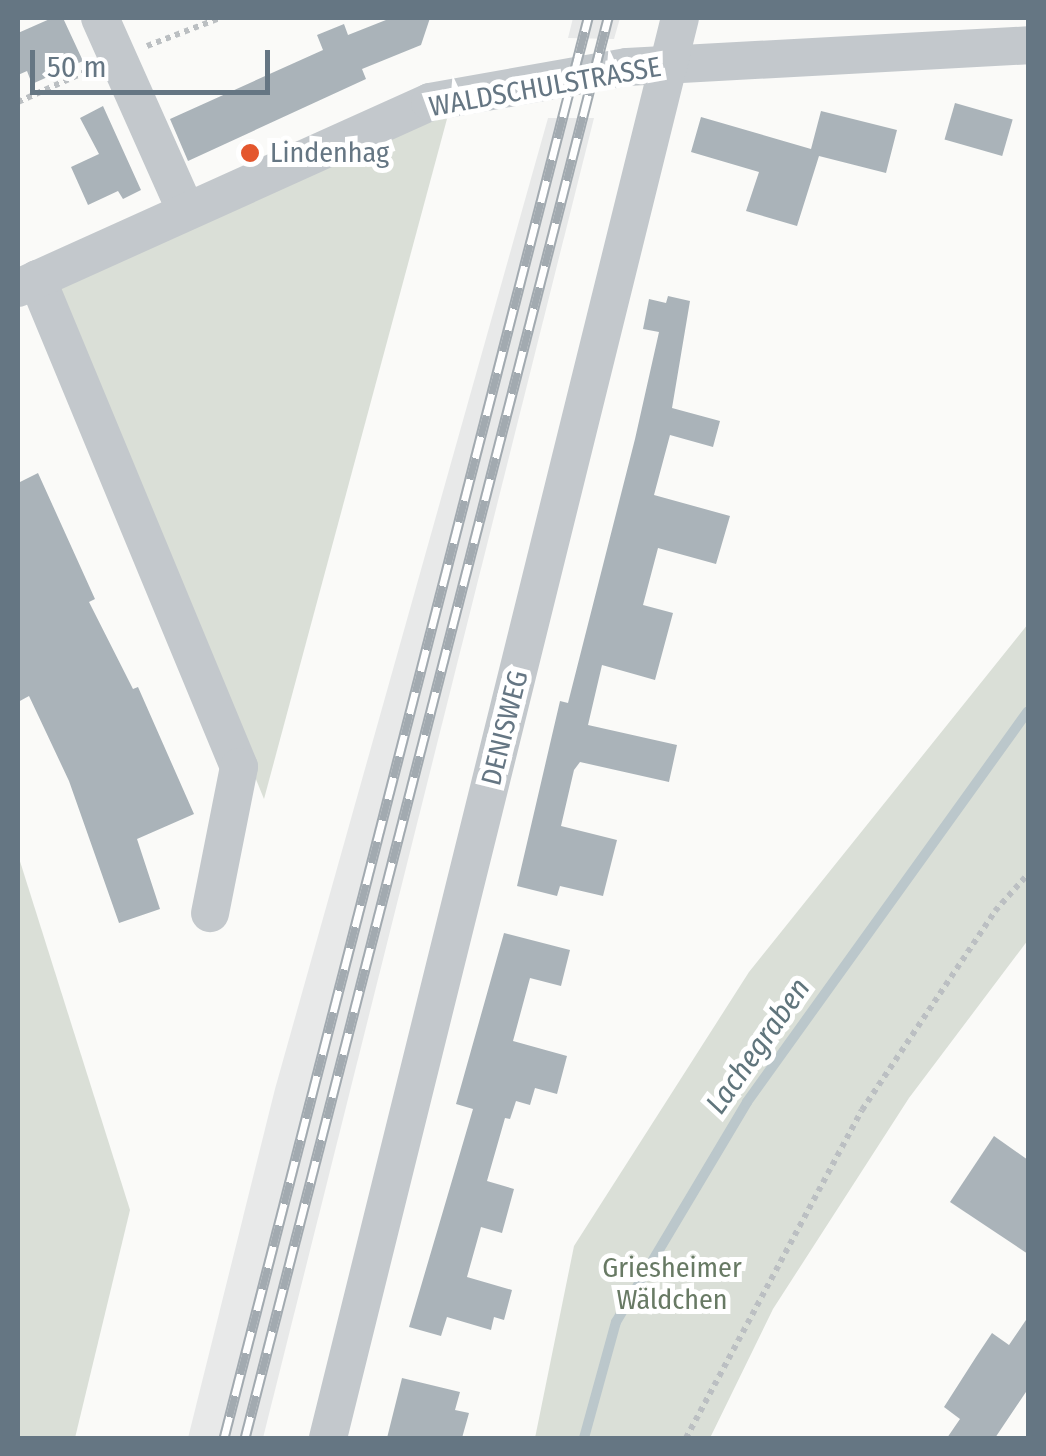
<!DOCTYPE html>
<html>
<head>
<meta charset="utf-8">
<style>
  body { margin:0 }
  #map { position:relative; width:1046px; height:1456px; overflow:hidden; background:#fafaf8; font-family:"Fira Sans Condensed",sans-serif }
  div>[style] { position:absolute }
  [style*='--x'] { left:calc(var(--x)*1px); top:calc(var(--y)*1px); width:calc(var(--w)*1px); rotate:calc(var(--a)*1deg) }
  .built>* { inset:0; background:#e8e9e9 }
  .green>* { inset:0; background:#dadfd7 }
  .stream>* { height:10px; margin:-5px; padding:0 5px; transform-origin:5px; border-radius:5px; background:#bbc7cb }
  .building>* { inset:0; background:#aab3b9; transform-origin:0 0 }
  .path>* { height:6px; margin-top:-3px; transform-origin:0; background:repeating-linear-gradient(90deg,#bbbfc2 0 5px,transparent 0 10px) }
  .minor>* { height:38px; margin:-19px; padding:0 19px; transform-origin:19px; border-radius:19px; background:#c3c8cc }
  .rail>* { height:11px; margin-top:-5.5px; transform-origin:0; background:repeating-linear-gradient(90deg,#fff 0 22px,#a2aab0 0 44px); box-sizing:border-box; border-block:2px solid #a2aab0 }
  .dots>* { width:28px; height:28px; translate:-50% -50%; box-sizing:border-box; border:5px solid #fff; border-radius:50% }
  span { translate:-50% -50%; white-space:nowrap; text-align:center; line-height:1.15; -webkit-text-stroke:10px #fff; paint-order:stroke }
  .street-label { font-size:28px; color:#657683 }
  .poi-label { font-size:28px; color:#657683 }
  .left { translate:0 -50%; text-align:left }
  .park-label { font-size:28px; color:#687a64 }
  .water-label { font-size:30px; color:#60757c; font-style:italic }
  .frame { position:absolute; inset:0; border:20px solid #657683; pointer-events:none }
  .scale { position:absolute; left:30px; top:50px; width:240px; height:45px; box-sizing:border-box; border:5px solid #657683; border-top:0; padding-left:12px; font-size:30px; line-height:35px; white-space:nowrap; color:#657683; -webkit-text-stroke:8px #fff; paint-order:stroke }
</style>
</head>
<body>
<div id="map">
  <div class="built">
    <i style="clip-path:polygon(573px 18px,620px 18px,614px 39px,568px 38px)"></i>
    <i style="clip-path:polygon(548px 118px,594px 118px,263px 1438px,188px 1438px,275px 1089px)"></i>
  </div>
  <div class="green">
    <i style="clip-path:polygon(451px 104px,264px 799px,54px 282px)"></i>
    <i style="clip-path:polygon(1028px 624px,1028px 940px,909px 1098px,773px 1309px,710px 1438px,535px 1438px,574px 1246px,749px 972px)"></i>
    <i style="clip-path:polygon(18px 855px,130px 1210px,75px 1438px,18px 1438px)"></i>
  </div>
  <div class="stream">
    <i style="--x:584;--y:1438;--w:120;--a:-74.6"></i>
    <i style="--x:616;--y:1322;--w:256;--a:-59.2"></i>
    <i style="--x:747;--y:1102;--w:481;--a:-54.3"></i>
  </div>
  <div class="building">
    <i style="clip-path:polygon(52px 18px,63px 18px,83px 61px,32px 84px,27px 71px,18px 75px,18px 33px)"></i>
    <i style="clip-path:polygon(391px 18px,430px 18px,421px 45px,362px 69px,366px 79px,188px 161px,170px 119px,323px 50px,317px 35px,344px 24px,348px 35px)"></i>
    <i style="left:955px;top:103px;width:60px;height:38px;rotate:16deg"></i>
    <i style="clip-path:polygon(103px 106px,141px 190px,123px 199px,118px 191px,88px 205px,71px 167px,99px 154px,80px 118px)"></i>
    <i style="clip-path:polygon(821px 111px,897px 130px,886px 173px,819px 156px,797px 226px,746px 211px,759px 172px,691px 152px,701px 117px,811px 149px)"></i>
    <i style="clip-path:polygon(668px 296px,690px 301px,672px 408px,720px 421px,713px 447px,670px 435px,654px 495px,730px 516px,716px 564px,658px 548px,643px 605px,673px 613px,655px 680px,602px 665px,588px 725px,677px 745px,669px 782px,580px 762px,574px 770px,561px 826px,617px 840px,603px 896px,560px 886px,557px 896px,517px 886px,560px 701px,568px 703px,635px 439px,659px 332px,643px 329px,649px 299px,666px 303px)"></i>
    <i style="clip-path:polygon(38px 473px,95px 599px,89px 602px,133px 689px,138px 687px,194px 814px,137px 839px,160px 909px,119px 923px,69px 781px,29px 696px,18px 702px,18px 483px)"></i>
    <i style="clip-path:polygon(504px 933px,570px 950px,561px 986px,530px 978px,513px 1041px,567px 1056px,557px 1094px,535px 1088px,530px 1105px,516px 1101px,510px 1119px,505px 1118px,487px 1181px,514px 1189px,502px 1233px,481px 1227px,467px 1277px,512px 1290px,504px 1320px,494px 1317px,491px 1330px,447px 1317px,441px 1336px,409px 1327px,473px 1109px,456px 1104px)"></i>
    <i style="clip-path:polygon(994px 1136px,1028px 1160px,1028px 1254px,950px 1202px)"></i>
    <i style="clip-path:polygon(1028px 1317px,1028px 1389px,995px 1438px,947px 1438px,960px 1419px,944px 1407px,976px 1357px,992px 1333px,1009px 1345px)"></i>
    <i style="clip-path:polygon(402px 1378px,460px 1392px,455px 1410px,469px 1413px,462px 1438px,387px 1438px)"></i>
  </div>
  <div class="path">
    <i style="--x:147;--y:46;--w:78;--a:-21"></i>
    <i style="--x:18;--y:102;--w:78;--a:-24.3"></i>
    <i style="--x:686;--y:1438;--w:372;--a:-61.8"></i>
    <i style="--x:862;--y:1110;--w:239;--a:-56.2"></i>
    <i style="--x:995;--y:911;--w:50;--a:-48.3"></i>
  </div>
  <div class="minor">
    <i style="--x:100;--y:18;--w:211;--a:66"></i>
    <i style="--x:37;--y:279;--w:528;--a:67.51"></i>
    <i style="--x:239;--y:767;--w:149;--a:101.2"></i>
    <i style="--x:18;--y:288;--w:452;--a:-24.3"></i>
    <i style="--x:430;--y:102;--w:200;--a:-10.1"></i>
    <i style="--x:627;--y:67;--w:402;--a:-3.1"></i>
    <i style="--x:328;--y:1438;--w:1463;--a:-76.08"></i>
  </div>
  <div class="rail">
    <i style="--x:224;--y:1438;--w:1466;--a:-75.62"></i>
    <i style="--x:245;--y:1438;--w:1466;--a:-75.66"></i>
  </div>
  <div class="dots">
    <i style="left:250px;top:153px;background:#e4572e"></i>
  </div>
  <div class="street-label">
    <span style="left:545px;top:87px;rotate:-10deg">WALDSCHULSTRASSE</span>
    <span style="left:505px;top:728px;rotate:-76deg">DENISWEG</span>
  </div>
  <div class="poi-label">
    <span class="left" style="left:270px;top:153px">Lindenhag</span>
  </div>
  <div class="park-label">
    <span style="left:672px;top:1284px">Griesheimer<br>Wäldchen</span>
  </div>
  <div class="water-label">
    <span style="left:758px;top:1046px;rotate:-55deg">Lachegraben</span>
  </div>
  <div class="frame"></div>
  <div class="scale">50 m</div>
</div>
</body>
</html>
